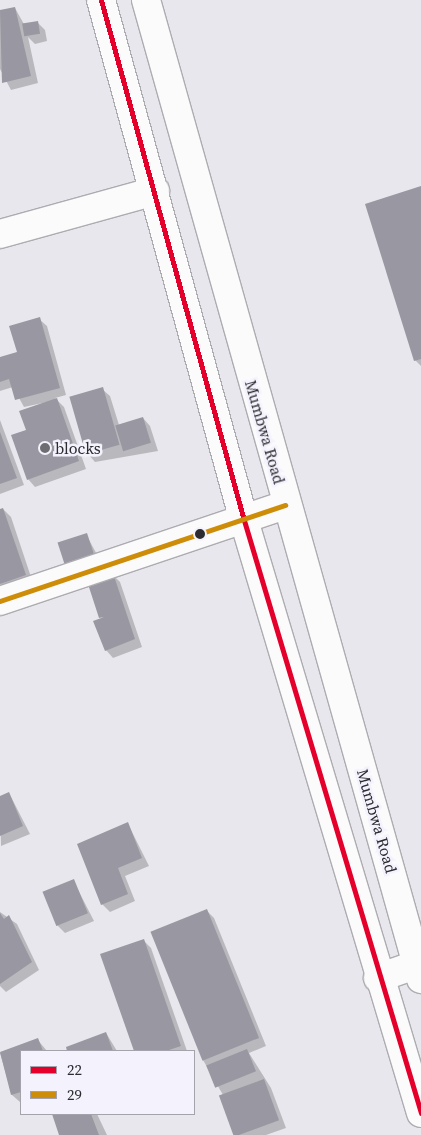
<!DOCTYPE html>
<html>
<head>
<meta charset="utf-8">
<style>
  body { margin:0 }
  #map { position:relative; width:421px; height:1135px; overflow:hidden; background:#e8e7ed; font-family:"Source Serif 4",serif }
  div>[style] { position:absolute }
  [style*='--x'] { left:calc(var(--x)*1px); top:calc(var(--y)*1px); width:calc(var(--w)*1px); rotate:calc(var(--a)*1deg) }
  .shadow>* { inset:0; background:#0003 }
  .building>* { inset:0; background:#9997a1; transform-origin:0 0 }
  .roads { filter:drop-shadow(1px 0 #adacb0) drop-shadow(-1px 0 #adacb0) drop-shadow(0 1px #adacb0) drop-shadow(0 -1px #adacb0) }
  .minor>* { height:28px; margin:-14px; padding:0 14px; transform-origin:14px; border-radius:14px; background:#fcfbfc }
  .major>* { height:28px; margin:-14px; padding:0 14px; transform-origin:14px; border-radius:14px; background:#fcfbfc }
  .bus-1>* { height:5px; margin:-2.5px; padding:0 2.5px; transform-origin:2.5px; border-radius:2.5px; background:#e4002b }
  .bus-2>* { height:5px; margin:-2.5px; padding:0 2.5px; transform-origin:2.5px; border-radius:2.5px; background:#ce8d09 }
  .dots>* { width:14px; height:14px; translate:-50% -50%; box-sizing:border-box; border:2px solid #f4f2fd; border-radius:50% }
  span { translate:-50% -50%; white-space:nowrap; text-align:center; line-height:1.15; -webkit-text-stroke:5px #f4f2fd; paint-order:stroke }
  .street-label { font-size:16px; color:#2c2b2f }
  .poi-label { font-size:16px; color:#2c2b2f }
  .left { translate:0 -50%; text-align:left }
  .legend { position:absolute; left:20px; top:1050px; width:175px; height:65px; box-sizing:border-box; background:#f4f2fd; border:1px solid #a4a2ab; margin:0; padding:6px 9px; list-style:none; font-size:15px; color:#2c2b2f }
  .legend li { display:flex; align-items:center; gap:10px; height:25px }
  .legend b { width:25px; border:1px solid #a4a2ab }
</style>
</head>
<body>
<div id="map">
  <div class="shadow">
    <i style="clip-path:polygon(15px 8px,25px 26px,37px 22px,45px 30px,47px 41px,35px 44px,28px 37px,38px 83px,11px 90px,0 69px,0 12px)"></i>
    <i style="clip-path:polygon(421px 187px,421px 366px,415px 360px)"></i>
    <i style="clip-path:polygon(39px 319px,47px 326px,66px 395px,55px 398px,64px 407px,86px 469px,35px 487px,28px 479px,28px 431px,52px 401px,24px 407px,13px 387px,0 391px,0 358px,18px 353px)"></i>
    <i style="clip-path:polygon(102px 389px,110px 396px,119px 425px,143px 418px,150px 426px,158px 451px,95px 462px,88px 454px)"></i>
    <i style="clip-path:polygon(0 420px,24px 485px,0 494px)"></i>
    <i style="clip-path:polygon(3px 509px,11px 517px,33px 583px,0 593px)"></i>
    <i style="clip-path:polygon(87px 536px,102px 564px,76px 574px)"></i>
    <i style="clip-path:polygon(112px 574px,120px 582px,142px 647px,113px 658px,106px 650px,104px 618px,89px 582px)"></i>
    <i style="clip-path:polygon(9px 793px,30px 834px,1px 846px,0 797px)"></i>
    <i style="clip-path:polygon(128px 824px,149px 866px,125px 876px,135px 901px,110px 912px,102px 904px)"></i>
    <i style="clip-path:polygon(73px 880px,94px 921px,65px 933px,57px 925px)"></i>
    <i style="clip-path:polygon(206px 910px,214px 918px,266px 1046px,249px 1053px,271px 1088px,286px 1128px,266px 1135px,235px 1135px,223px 1095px,203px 1060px)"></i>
    <i style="clip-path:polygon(0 912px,17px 924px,39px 970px,6px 992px,0 986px)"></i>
    <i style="clip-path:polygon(143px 940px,151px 948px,187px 1051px,135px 1051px,101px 955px)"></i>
    <i style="clip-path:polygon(106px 1033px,117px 1051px,69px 1051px,68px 1048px)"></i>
    <i style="clip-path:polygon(37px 1039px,47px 1051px,21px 1051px,20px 1102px,12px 1095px,0 1053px)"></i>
    <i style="clip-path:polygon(54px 1114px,97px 1114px,107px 1135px,60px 1135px)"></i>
  </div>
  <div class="building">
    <i style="clip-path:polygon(15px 7px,31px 76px,2px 83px,0 10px)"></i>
    <i style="left:38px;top:21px;width:13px;height:16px;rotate:81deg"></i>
    <i style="clip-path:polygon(421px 186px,421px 359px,414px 361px,365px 204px)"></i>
    <i style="clip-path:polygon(40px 317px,60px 388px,15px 400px,9px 379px,0 382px,0 357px,17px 352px,9px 326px)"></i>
    <i style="left:103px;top:387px;width:60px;height:35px;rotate:74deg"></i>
    <i style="clip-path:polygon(57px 398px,79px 461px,27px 480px,11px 435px,26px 430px,19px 411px)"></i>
    <i style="left:143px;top:417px;width:27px;height:29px;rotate:73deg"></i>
    <i style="clip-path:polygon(0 432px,17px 478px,0 484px)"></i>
    <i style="clip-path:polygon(3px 508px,26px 575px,0 584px,0 509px)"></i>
    <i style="left:87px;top:533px;width:25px;height:31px;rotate:72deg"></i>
    <i style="clip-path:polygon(113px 573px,135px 639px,105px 651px,93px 621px,104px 617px,99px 618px,87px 581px)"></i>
    <i style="clip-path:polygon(9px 792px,23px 826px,0 836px,0 796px)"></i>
    <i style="clip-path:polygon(128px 822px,142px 858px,118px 868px,128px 894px,101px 905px,77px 844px)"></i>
    <i style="left:74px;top:879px;width:37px;height:34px;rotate:68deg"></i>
    <i style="left:207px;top:909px;width:139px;height:61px;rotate:68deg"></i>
    <i style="clip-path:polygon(0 913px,4px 919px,9px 915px,32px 962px,0 984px)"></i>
    <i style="clip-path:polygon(144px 939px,181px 1046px,166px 1051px,134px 1051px,100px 954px)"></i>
    <i style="clip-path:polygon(106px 1032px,113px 1051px,67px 1051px,66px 1047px)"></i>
    <i style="clip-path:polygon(38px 1038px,43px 1051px,21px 1051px,21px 1092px,11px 1095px,0 1052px)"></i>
    <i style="left:247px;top:1049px;width:24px;height:44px;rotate:68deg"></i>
    <i style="left:264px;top:1079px;width:44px;height:48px;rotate:70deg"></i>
    <i style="clip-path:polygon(52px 1114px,91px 1114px,99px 1135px,59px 1135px)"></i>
  </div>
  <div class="roads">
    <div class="minor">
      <i style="--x:0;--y:234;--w:161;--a:-15.5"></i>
      <i style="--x:0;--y:601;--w:301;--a:-18.6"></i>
      <i style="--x:378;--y:978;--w:46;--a:-19.2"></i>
    </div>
    <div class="major">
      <i style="--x:101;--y:0;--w:536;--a:74.64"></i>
      <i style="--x:243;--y:517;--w:622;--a:73.37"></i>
      <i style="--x:146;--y:0;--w:1017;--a:74.31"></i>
    </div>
  </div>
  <div class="bus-1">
    <i style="--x:101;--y:0;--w:536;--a:74.64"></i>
    <i style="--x:243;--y:517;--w:622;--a:73.37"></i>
  </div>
  <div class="bus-2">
    <i style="--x:0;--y:601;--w:301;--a:-18.6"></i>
  </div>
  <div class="dots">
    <i style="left:45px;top:448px;background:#6e6d72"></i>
    <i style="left:200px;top:534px;background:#2c2b2f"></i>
  </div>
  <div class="street-label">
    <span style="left:265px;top:432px;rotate:74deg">Mumbwa Road</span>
    <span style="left:377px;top:821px;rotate:74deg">Mumbwa Road</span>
  </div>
  <div class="poi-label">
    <span class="left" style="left:55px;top:448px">blocks</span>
  </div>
  <ul class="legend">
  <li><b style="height:6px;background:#e4002b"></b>22</li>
  <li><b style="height:6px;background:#ce8d09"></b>29</li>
  </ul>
</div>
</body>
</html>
